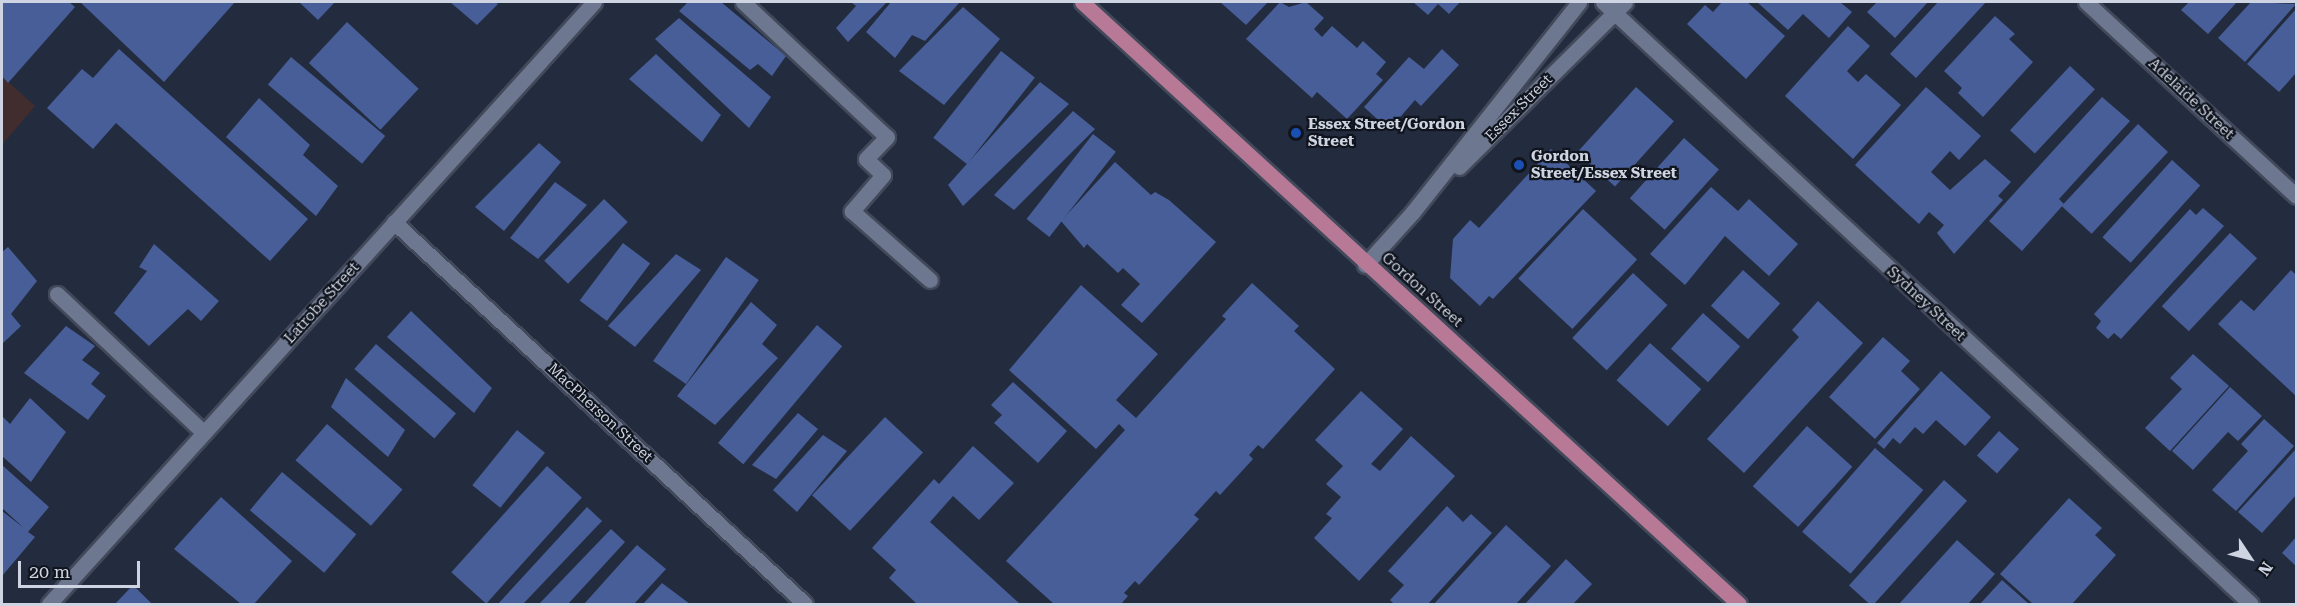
<!DOCTYPE html>
<html>
<head>
<meta charset="utf-8">
<style>
  body { margin:0 }
  #map { position:relative; width:2298px; height:606px; overflow:hidden; background:#232b3f; font-family:"Roboto Serif",serif }
  div>[style] { position:absolute }
  [style*='--x'] { left:calc(var(--x)*1px); top:calc(var(--y)*1px); width:calc(var(--w)*1px); rotate:calc(var(--a)*1deg) }
  .commercial>* { inset:0; background:#412d2d }
  .building>* { inset:0; background:#475e98; transform-origin:0 0 }
  .roads { filter:drop-shadow(2px 0 #42495a) drop-shadow(-2px 0 #42495a) drop-shadow(0 2px #42495a) drop-shadow(0 -2px #42495a) }
  .service>* { height:15px; margin:-7.5px; padding:0 7.5px; transform-origin:7.5px; border-radius:7.5px; background:#6d7890 }
  .minor>* { height:15px; margin:-7.5px; padding:0 7.5px; transform-origin:7.5px; border-radius:7.5px; background:#6d7890 }
  .tertiary>* { height:15px; margin:-7.5px; padding:0 7.5px; transform-origin:7.5px; border-radius:7.5px; background:#6d7890 }
  .primary>* { height:15px; margin:-7.5px; padding:0 7.5px; transform-origin:7.5px; border-radius:7.5px; background:#b77995 }
  .dots>* { width:16px; height:16px; translate:-50% -50%; box-sizing:border-box; border:3px solid #10141d; border-radius:50% }
  span { translate:-50% -50%; white-space:nowrap; text-align:center; line-height:1.15; -webkit-text-stroke:4.5px #10141d; paint-order:stroke }
  .street-label { font-size:15px; color:#ced4e1 }
  .poi-label { font-size:15px; color:#ced4e1; font-weight:700 }
  .left { translate:0 -50%; text-align:left }
  .frame { position:absolute; inset:0; border:3px solid #ced4e1; pointer-events:none }
  .north { position:absolute; left:2220px; top:528px; width:60px; height:60px; -webkit-text-stroke:4px #10141d; paint-order:stroke; rotate:125deg; font-size:16px; font-weight:700; line-height:24px; text-align:center; color:#ced4e1 }
  .north::after { content:''; display:block; margin:auto; width:21px; height:27px; background:#ced4e1; clip-path:polygon(50% 0,100% 100%,50% 72%,0 100%) }
  .scale { position:absolute; left:18px; top:561px; width:122px; height:27px; box-sizing:border-box; border:3px solid #ced4e1; border-top:0; padding-left:8px; font-size:18px; line-height:21px; white-space:nowrap; color:#ced4e1; -webkit-text-stroke:4px #10141d; paint-order:stroke }
</style>
</head>
<body>
<div id="map">
  <div class="commercial">
    <i style="clip-path:polygon(2px 76px,35px 106px,2px 145px)"></i>
  </div>
  <div class="building">
    <i style="clip-path:polygon(2px 2px,69px 2px,75px 7px,8px 83px,2px 76px)"></i>
    <i style="clip-path:polygon(80px 2px,235px 2px,164px 82px)"></i>
    <i style="clip-path:polygon(299px 2px,335px 2px,318px 20px)"></i>
    <i style="clip-path:polygon(450px 2px,495px 2px,498px 4px,477px 25px)"></i>
    <i style="clip-path:polygon(688px 2px,721px 2px,786px 56px,772px 76px,758px 64px,750px 70px,679px 11px)"></i>
    <i style="clip-path:polygon(851px 2px,887px 2px,848px 42px,836px 28px,856px 6px)"></i>
    <i style="clip-path:polygon(891px 2px,960px 2px,925px 41px,912px 35px,895px 58px,866px 32px)"></i>
    <i style="clip-path:polygon(1220px 2px,1268px 2px,1246px 25px)"></i>
    <i style="clip-path:polygon(1280px 2px,1289px 7px,1306px 2px,1324px 18px,1314px 29px,1322px 37px,1332px 26px,1357px 48px,1363px 41px,1386px 62px,1376px 74px,1383px 80px,1347px 119px,1317px 92px,1312px 98px,1246px 39px)"></i>
    <i style="clip-path:polygon(1413px 2px,1460px 2px,1449px 14px,1438px 4px,1428px 15px)"></i>
    <i style="clip-path:polygon(1722px 2px,1747px 2px,1785px 36px,1746px 79px,1687px 24px,1705px 5px,1713px 12px)"></i>
    <i style="clip-path:polygon(1757px 2px,1840px 2px,1852px 12px,1829px 38px,1803px 14px,1788px 30px)"></i>
    <i style="clip-path:polygon(1877px 2px,1928px 2px,1895px 38px,1867px 12px)"></i>
    <i style="clip-path:polygon(1938px 2px,1986px 2px,1916px 78px,1890px 54px)"></i>
    <i style="clip-path:polygon(2189px 2px,2237px 2px,2208px 34px,2181px 10px)"></i>
    <i style="clip-path:polygon(2251px 2px,2296px 4px,2245px 62px,2218px 38px)"></i>
    <i style="clip-path:polygon(963px 7px,1000px 39px,944px 105px,899px 71px)"></i>
    <i style="clip-path:polygon(2296px 9px,2296px 73px,2279px 92px,2247px 64px)"></i>
    <i style="clip-path:polygon(1995px 16px,2015px 34px,2009px 39px,2033px 62px,1983px 117px,1958px 93px,1962px 88px,1944px 71px)"></i>
    <i style="clip-path:polygon(679px 18px,771px 97px,749px 128px,655px 39px)"></i>
    <i style="left:347px;top:22px;width:98px;height:56px;rotate:43deg"></i>
    <i style="clip-path:polygon(1848px 26px,1870px 46px,1847px 71px,1858px 82px,1866px 74px,1901px 105px,1853px 159px,1785px 96px)"></i>
    <i style="clip-path:polygon(119px 49px,308px 219px,270px 261px,116px 123px,93px 149px,47px 108px,82px 69px,93px 78px)"></i>
    <i style="clip-path:polygon(1442px 49px,1459px 65px,1421px 106px,1415px 100px,1389px 130px,1364px 107px,1409px 57px,1424px 69px)"></i>
    <i style="left:1001px;top:51px;width:43px;height:110px;rotate:38deg"></i>
    <i style="clip-path:polygon(656px 54px,721px 115px,702px 142px,629px 79px)"></i>
    <i style="left:291px;top:57px;width:123px;height:36px;rotate:40deg"></i>
    <i style="left:2070px;top:66px;width:34px;height:88px;rotate:43deg"></i>
    <i style="clip-path:polygon(1040px 82px,1069px 104px,963px 206px,948px 185px)"></i>
    <i style="left:1636px;top:87px;width:51px;height:88px;rotate:42deg"></i>
    <i style="clip-path:polygon(1926px 87px,1981px 136px,1959px 160px,1950px 151px,1931px 172px,1950px 190px,1985px 159px,2011px 182px,1998px 196px,2003px 200px,1954px 254px,1937px 233px,1944px 225px,1929px 212px,1919px 224px,1855px 165px)"></i>
    <i style="clip-path:polygon(2102px 97px,2130px 121px,2059px 199px,2064px 204px,2022px 251px,1989px 221px)"></i>
    <i style="clip-path:polygon(259px 98px,310px 145px,303px 155px,338px 186px,316px 216px,226px 137px)"></i>
    <i style="clip-path:polygon(1073px 111px,1095px 129px,1014px 210px,994px 195px)"></i>
    <i style="left:2138px;top:124px;width:41px;height:112px;rotate:43deg"></i>
    <i style="left:1093px;top:134px;width:29px;height:108px;rotate:38deg"></i>
    <i style="left:1684px;top:138px;width:47px;height:81px;rotate:42deg"></i>
    <i style="clip-path:polygon(539px 143px,561px 162px,504px 231px,475px 207px)"></i>
    <i style="clip-path:polygon(1551px 149px,1596px 191px,1493px 299px,1489px 296px,1480px 306px,1450px 278px,1453px 239px,1470px 220px,1479px 228px)"></i>
    <i style="left:2172px;top:160px;width:38px;height:104px;rotate:42deg"></i>
    <i style="clip-path:polygon(1115px 162px,1151px 195px,1155px 192px,1169px 200px,1216px 242px,1142px 323px,1121px 305px,1140px 284px,1123px 268px,1118px 273px,1087px 244px,1084px 248px,1061px 221px)"></i>
    <i style="clip-path:polygon(555px 182px,587px 205px,538px 259px,510px 238px)"></i>
    <i style="clip-path:polygon(1711px 187px,1738px 211px,1749px 199px,1798px 244px,1769px 276px,1725px 236px,1685px 285px,1650px 254px)"></i>
    <i style="left:604px;top:199px;width:33px;height:86px;rotate:44deg"></i>
    <i style="clip-path:polygon(2203px 208px,2224px 226px,2121px 339px,2114px 333px,2108px 339px,2096px 328px,2101px 321px,2094px 314px,2190px 209px,2196px 215px)"></i>
    <i style="left:1583px;top:209px;width:74px;height:95px;rotate:43deg"></i>
    <i style="left:2230px;top:233px;width:37px;height:100px;rotate:43deg"></i>
    <i style="left:623px;top:243px;width:34px;height:72px;rotate:37deg"></i>
    <i style="clip-path:polygon(154px 244px,219px 301px,201px 321px,188px 309px,149px 346px,114px 313px,147px 271px,139px 267px)"></i>
    <i style="clip-path:polygon(8px 247px,37px 281px,11px 314px,21px 326px,2px 344px,2px 252px)"></i>
    <i style="clip-path:polygon(676px 254px,701px 270px,635px 347px,608px 326px)"></i>
    <i style="left:726px;top:257px;width:40px;height:127px;rotate:35deg"></i>
    <i style="left:1743px;top:270px;width:50px;height:48px;rotate:42deg"></i>
    <i style="clip-path:polygon(2291px 270px,2296px 275px,2296px 396px,2218px 324px,2241px 300px,2254px 311px)"></i>
    <i style="left:1633px;top:273px;width:47px;height:89px;rotate:43deg"></i>
    <i style="clip-path:polygon(1252px 283px,1299px 326px,1294px 331px,1335px 369px,1263px 449px,1258px 445px,1249px 455px,1253px 459px,1220px 495px,1216px 491px,1194px 515px,1199px 519px,1139px 585px,1135px 581px,1124px 593px,1128px 596px,1121px 604px,1054px 604px,1006px 561px,1125px 430px,1119px 424px,1096px 449px,1009px 370px,1081px 285px,1158px 354px,1116px 400px,1136px 418px,1226px 319px,1222px 316px)"></i>
    <i style="clip-path:polygon(1818px 301px,1863px 343px,1744px 473px,1707px 439px,1799px 337px,1792px 330px)"></i>
    <i style="clip-path:polygon(751px 302px,777px 325px,762px 344px,778px 358px,715px 425px,677px 396px)"></i>
    <i style="clip-path:polygon(411px 311px,492px 388px,474px 413px,387px 337px)"></i>
    <i style="left:1703px;top:313px;width:50px;height:48px;rotate:42deg"></i>
    <i style="left:817px;top:325px;width:33px;height:154px;rotate:40deg"></i>
    <i style="clip-path:polygon(66px 326px,95px 346px,82px 360px,100px 373px,91px 384px,106px 396px,88px 420px,24px 373px)"></i>
    <i style="clip-path:polygon(1883px 337px,1910px 361px,1901px 371px,1920px 389px,1875px 439px,1829px 397px)"></i>
    <i style="left:1650px;top:343px;width:69px;height:50px;rotate:42deg"></i>
    <i style="left:376px;top:344px;width:106px;height:33px;rotate:41deg"></i>
    <i style="clip-path:polygon(2193px 354px,2229px 386px,2170px 451px,2145px 428px,2182px 389px,2170px 378px)"></i>
    <i style="clip-path:polygon(1941px 371px,1991px 417px,1965px 446px,1936px 420px,1923px 434px,1915px 427px,1900px 444px,1893px 438px,1884px 449px,1877px 443px)"></i>
    <i style="clip-path:polygon(346px 378px,405px 430px,388px 457px,331px 407px)"></i>
    <i style="clip-path:polygon(1013px 382px,1067px 431px,1038px 463px,994px 423px,1002px 415px,991px 405px)"></i>
    <i style="clip-path:polygon(2230px 387px,2262px 416px,2238px 441px,2228px 432px,2193px 470px,2172px 451px)"></i>
    <i style="clip-path:polygon(1361px 391px,1403px 429px,1371px 464px,1380px 471px,1411px 436px,1455px 476px,1359px 581px,1314px 538px,1332px 518px,1326px 514px,1341px 497px,1326px 484px,1343px 466px,1315px 440px)"></i>
    <i style="clip-path:polygon(30px 398px,66px 432px,31px 482px,2px 456px,2px 416px,10px 424px)"></i>
    <i style="clip-path:polygon(798px 413px,818px 429px,776px 479px,752px 465px)"></i>
    <i style="left:885px;top:417px;width:52px;height:107px;rotate:43deg"></i>
    <i style="clip-path:polygon(2264px 419px,2294px 446px,2236px 511px,2212px 490px,2248px 451px,2241px 444px)"></i>
    <i style="left:327px;top:424px;width:100px;height:48px;rotate:41deg"></i>
    <i style="left:1807px;top:426px;width:61px;height:81px;rotate:42deg"></i>
    <i style="left:517px;top:430px;width:36px;height:71px;rotate:39deg"></i>
    <i style="left:1999px;top:431px;width:27px;height:33px;rotate:42deg"></i>
    <i style="clip-path:polygon(823px 435px,847px 451px,797px 512px,773px 490px)"></i>
    <i style="clip-path:polygon(973px 446px,1014px 483px,979px 520px,953px 496px,930px 522px,1020px 604px,917px 604px,889px 578px,896px 570px,872px 548px,934px 479px,939px 484px)"></i>
    <i style="left:1875px;top:448px;width:64px;height:111px;rotate:41deg"></i>
    <i style="clip-path:polygon(2296px 449px,2296px 495px,2262px 533px,2238px 512px)"></i>
    <i style="clip-path:polygon(2px 465px,49px 507px,28px 532px,35px 537px,2px 576px,2px 511px,24px 528px,2px 508px)"></i>
    <i style="left:547px;top:466px;width:47px;height:143px;rotate:42deg"></i>
    <i style="left:282px;top:472px;width:97px;height:50px;rotate:40deg"></i>
    <i style="left:1944px;top:480px;width:31px;height:142px;rotate:42deg"></i>
    <i style="clip-path:polygon(221px 497px,292px 561px,254px 604px,241px 604px,174px 549px)"></i>
    <i style="clip-path:polygon(2069px 498px,2102px 528px,2095px 535px,2116px 555px,2072px 604px,2033px 604px,2000px 574px)"></i>
    <i style="clip-path:polygon(1447px 506px,1463px 522px,1471px 514px,1492px 533px,1428px 604px,1394px 604px,1390px 600px,1404px 585px,1388px 571px)"></i>
    <i style="clip-path:polygon(587px 507px,602px 521px,523px 604px,498px 604px)"></i>
    <i style="clip-path:polygon(1506px 525px,1551px 566px,1516px 604px,1434px 604px)"></i>
    <i style="clip-path:polygon(611px 529px,625px 542px,568px 604px,539px 604px)"></i>
    <i style="clip-path:polygon(2296px 537px,2296px 566px,2282px 553px)"></i>
    <i style="clip-path:polygon(1957px 540px,1995px 574px,1968px 604px,1899px 604px)"></i>
    <i style="clip-path:polygon(637px 545px,666px 569px,634px 604px,584px 604px)"></i>
    <i style="clip-path:polygon(1566px 559px,1592px 584px,1573px 604px,1525px 604px)"></i>
    <i style="clip-path:polygon(2002px 580px,2029px 604px,1980px 604px)"></i>
    <i style="clip-path:polygon(662px 583px,690px 604px,643px 604px)"></i>
    <i style="clip-path:polygon(133px 585px,152px 604px,115px 604px)"></i>
  </div>
  <div class="roads">
    <div class="service">
      <i style="--x:743;--y:2;--w:197;--a:43.2"></i>
      <i style="--x:887;--y:137;--w:30;--a:134"></i>
      <i style="--x:866;--y:159;--w:23;--a:43"></i>
      <i style="--x:883;--y:175;--w:48;--a:130.7"></i>
      <i style="--x:852;--y:211;--w:104;--a:41.5"></i>
    </div>
    <div class="minor">
      <i style="--x:1603;--y:2;--w:884;--a:42.89"></i>
      <i style="--x:2086;--y:2;--w:286;--a:42.7"></i>
      <i style="--x:394;--y:222;--w:561;--a:42.91"></i>
      <i style="--x:57;--y:294;--w:202;--a:43.4"></i>
      <i style="--x:49;--y:604;--w:812;--a:-47.84"></i>
    </div>
    <div class="tertiary">
      <i style="--x:1459;--y:167;--w:234;--a:-44.8"></i>
      <i style="--x:1365;--y:265;--w:70;--a:-47.9"></i>
      <i style="--x:1412;--y:213;--w:269;--a:-51.6"></i>
    </div>
    <div class="primary">
      <i style="--x:1082;--y:2;--w:891;--a:42.5"></i>
    </div>
  </div>
  <div class="dots">
    <i style="left:1296px;top:133px;background:#1a4fb4"></i>
    <i style="left:1519px;top:165px;background:#1a4fb4"></i>
  </div>
  <div class="street-label">
    <span style="left:2191px;top:99px;rotate:43deg">Adelaide Street</span>
    <span style="left:1519px;top:108px;rotate:-45deg">Essex Street</span>
    <span style="left:1422px;top:290px;rotate:42deg">Gordon Street</span>
    <span style="left:322px;top:303px;rotate:-48deg">Latrobe Street</span>
    <span style="left:1926px;top:304px;rotate:43deg">Sydney Street</span>
    <span style="left:600px;top:413px;rotate:43deg">MacPherson Street</span>
  </div>
  <div class="poi-label">
    <span class="left" style="left:1308px;top:133px">Essex Street/Gordon<br>Street</span>
    <span class="left" style="left:1531px;top:165px">Gordon<br>Street/Essex Street</span>
  </div>
  <div class="frame"></div>
  <div class="north">N</div>
  <div class="scale">20 m</div>
</div>
</body>
</html>
